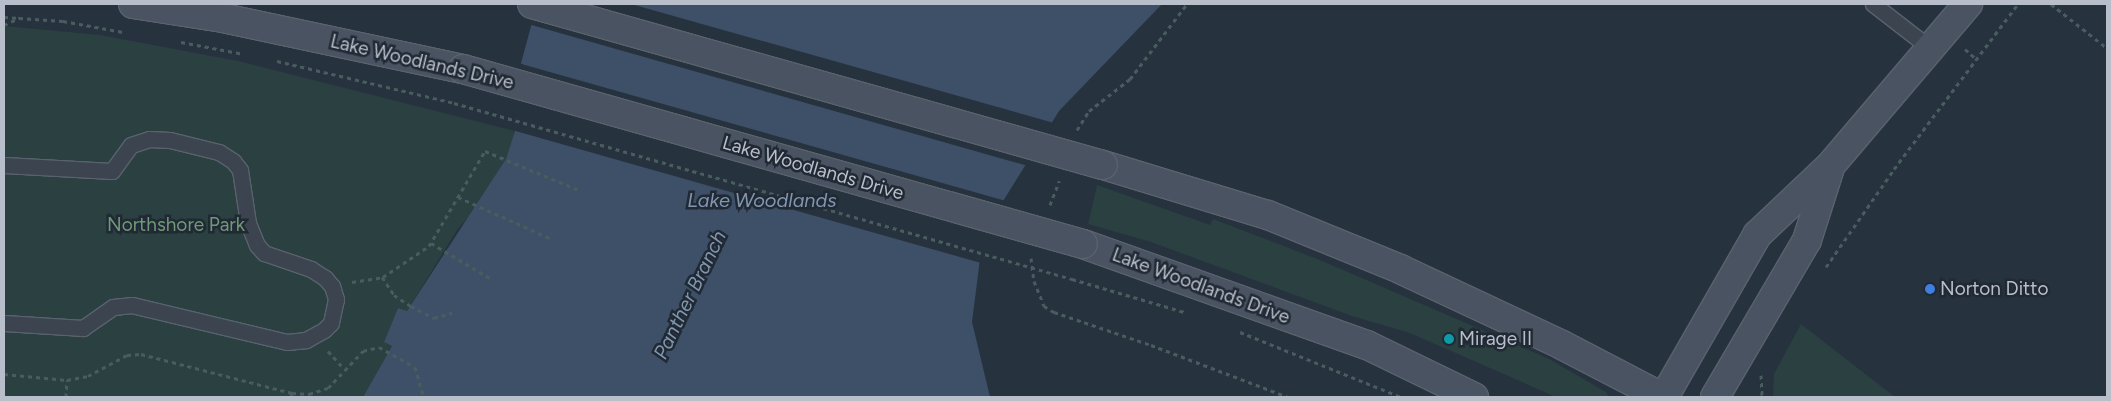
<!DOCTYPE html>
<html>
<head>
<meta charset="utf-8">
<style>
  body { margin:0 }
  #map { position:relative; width:2111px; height:401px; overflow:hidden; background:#27323f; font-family:Figtree,sans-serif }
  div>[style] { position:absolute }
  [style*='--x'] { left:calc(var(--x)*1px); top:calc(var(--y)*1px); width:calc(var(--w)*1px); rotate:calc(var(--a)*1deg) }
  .green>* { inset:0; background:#2a4041 }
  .water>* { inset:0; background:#3e5067 }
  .pier>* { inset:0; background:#27323f }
  .path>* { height:3px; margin-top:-1.5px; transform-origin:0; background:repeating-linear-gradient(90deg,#495d5f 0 4px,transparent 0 8px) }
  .roads { filter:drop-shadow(1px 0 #59626d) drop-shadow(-1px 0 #59626d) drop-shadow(0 1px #59626d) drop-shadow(0 -1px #59626d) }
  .lane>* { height:15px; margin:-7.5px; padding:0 7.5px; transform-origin:7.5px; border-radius:7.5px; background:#3b444f }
  .secondary>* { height:28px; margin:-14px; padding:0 14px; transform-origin:14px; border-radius:14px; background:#495362 }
  .path-bridge>* { height:3px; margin-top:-1.5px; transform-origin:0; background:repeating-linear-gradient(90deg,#495d5f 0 4px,transparent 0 8px) }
  .bridges { filter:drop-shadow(1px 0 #59626d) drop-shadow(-1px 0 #59626d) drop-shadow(0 1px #59626d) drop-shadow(0 -1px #59626d) }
  .secondary-bridge>* { height:28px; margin:-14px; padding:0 14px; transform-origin:14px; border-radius:14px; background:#495362 }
  .dots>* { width:14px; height:14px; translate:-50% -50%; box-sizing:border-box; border:2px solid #202934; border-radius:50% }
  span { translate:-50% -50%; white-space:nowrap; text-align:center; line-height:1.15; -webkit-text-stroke:5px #202934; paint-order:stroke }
  .street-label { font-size:19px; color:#b8bfca }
  .park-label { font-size:19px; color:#709978 }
  .poi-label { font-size:19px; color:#b8bfca }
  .left { translate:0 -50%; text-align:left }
  .water-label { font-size:20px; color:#8196af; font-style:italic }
  .frame { position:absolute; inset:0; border:5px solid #b8bfca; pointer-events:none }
</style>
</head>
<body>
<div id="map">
  <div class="green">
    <i style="clip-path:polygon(4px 26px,100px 35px,238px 61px,515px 131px,506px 159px,478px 206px,457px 230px,407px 311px,398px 308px,384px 342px,392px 346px,363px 397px,4px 397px)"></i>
    <i style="clip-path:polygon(1097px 185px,1210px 225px,1213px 219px,1320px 260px,1549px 359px,1606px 392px,1609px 397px,1556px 397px,1410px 333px,1352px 316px,1151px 242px,1088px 224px)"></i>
    <i style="clip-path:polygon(1801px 324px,1895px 397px,1773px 396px,1774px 374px)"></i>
  </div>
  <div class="water">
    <i style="clip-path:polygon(537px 4px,1162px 4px,1059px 111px,992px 219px,981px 251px,972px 322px,990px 397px,363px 397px,392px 346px,384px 342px,398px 308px,407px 311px,506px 159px,515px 131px,520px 67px)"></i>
  </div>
  <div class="pier">
    <i style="clip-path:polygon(535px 4px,631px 4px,1054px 123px,1028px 166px,528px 24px)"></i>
    <i style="clip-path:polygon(518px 63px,1006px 201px,994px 221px,981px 263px,512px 130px)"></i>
  </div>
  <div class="path">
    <i style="--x:2051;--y:4;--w:71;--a:38.2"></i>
    <i style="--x:4;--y:17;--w:15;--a:4"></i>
    <i style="--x:4;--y:25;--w:17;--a:-25"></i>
    <i style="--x:19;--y:18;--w:44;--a:3.9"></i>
    <i style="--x:63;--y:21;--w:61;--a:10.4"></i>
    <i style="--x:181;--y:42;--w:64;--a:10.8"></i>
    <i style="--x:1965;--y:49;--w:13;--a:42"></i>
    <i style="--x:277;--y:61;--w:182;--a:13.3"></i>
    <i style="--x:1077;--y:130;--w:22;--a:-58"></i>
    <i style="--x:1089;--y:111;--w:52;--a:-38"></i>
    <i style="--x:1130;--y:79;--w:94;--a:-52.8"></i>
    <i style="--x:458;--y:197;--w:103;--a:24.1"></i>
    <i style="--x:1050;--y:205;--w:26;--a:-69"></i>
    <i style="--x:431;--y:243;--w:72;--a:30.8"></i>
    <i style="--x:1031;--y:258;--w:23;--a:83"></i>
    <i style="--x:1034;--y:281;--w:27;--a:68"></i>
    <i style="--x:1044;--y:306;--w:12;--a:31"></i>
    <i style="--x:1054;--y:312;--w:102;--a:18.8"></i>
    <i style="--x:1151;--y:345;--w:147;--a:20.8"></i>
    <i style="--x:1826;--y:267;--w:119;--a:-55.2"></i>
    <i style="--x:1894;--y:169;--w:206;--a:-53.1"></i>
    <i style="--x:382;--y:277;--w:22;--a:56"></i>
    <i style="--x:394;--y:295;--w:20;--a:33"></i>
    <i style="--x:411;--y:306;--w:26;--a:28"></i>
    <i style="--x:434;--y:318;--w:19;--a:-16"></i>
    <i style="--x:1072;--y:279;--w:117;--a:16.4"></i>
    <i style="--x:352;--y:282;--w:31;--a:-9"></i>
    <i style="--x:383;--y:277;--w:55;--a:-34"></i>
    <i style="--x:429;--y:246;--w:110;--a:-59.5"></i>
    <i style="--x:485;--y:151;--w:102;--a:22.5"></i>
    <i style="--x:1240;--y:332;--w:174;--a:22"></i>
    <i style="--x:328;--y:351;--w:24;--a:48"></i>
    <i style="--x:4;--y:374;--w:63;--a:5.4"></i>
    <i style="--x:67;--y:380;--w:21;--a:-11"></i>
    <i style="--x:88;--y:376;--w:44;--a:-28.3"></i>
    <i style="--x:127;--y:355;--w:14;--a:-4"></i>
    <i style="--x:141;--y:354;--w:156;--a:14.5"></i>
    <i style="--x:1761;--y:375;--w:22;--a:87"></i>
    <i style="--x:66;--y:397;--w:17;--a:-87"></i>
    <i style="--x:291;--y:397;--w:4;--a:-76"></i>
    <i style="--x:292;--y:393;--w:17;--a:3"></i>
    <i style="--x:309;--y:394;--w:20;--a:-18"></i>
    <i style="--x:328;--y:388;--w:51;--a:-46.6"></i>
    <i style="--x:363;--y:351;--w:16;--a:-14"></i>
    <i style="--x:379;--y:347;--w:41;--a:29.1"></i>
    <i style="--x:415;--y:367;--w:29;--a:74"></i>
    <i style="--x:363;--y:397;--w:1;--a:0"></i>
  </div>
  <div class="roads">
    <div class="lane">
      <i style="--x:1873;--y:4;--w:72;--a:37.7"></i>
      <i style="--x:4;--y:165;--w:108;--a:3.2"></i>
      <i style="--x:112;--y:171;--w:32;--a:-54"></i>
      <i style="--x:131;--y:145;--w:19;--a:-18"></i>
      <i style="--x:149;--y:139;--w:21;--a:3"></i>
      <i style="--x:170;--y:140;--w:50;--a:13.8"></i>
      <i style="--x:219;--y:152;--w:17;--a:33"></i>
      <i style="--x:233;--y:161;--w:11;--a:52"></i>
      <i style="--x:240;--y:170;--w:54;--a:81.4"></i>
      <i style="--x:248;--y:223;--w:24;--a:68"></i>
      <i style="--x:257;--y:245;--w:11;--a:49"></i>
      <i style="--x:264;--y:253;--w:50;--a:18.8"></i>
      <i style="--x:311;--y:269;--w:17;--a:33"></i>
      <i style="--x:325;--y:278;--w:11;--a:49"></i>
      <i style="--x:332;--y:286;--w:14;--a:73"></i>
      <i style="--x:336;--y:299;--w:25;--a:102"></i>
      <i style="--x:331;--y:323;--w:10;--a:135"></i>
      <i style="--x:324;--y:330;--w:21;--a:151"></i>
      <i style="--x:306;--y:340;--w:19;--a:174"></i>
      <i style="--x:287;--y:342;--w:159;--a:-166.6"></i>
      <i style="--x:132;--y:305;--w:19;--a:174"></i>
      <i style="--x:113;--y:307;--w:37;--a:145"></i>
      <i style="--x:83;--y:328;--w:79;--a:-176.4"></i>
    </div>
    <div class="secondary">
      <i style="--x:133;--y:4;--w:91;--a:8.8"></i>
      <i style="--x:223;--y:18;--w:245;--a:12"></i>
      <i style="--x:1103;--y:165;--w:172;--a:16.9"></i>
      <i style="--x:1268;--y:215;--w:143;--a:22.2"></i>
      <i style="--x:1400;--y:269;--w:179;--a:25.1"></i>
      <i style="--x:1562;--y:345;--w:113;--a:27.5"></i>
      <i style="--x:1083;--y:244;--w:301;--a:19.6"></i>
      <i style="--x:1367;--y:345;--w:119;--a:25.9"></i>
      <i style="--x:1664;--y:397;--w:187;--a:-60.1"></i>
      <i style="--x:1757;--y:235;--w:100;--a:-43.4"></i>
      <i style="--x:1830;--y:166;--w:213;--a:-49.6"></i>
      <i style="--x:1715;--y:397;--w:182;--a:-59.6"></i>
      <i style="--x:1807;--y:240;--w:76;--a:-72.3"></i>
    </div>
  </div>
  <div class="path-bridge">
    <i style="--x:454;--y:103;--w:643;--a:15.9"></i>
  </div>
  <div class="bridges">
    <div class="secondary-bridge">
      <i style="--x:532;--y:4;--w:593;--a:15.75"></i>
      <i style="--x:463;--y:69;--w:644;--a:15.76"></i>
    </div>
  </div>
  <div class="dots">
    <i style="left:1930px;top:289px;background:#3f7fe0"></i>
    <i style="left:1449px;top:339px;background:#0f9aa8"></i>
  </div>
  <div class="street-label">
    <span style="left:422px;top:62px;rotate:13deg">Lake Woodlands Drive</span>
    <span style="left:813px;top:168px;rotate:16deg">Lake Woodlands Drive</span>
    <span style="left:1201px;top:286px;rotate:20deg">Lake Woodlands Drive</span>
  </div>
  <div class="park-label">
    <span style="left:176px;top:225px">Northshore Park</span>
  </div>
  <div class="poi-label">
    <span class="left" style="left:1940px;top:289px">Norton Ditto</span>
    <span class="left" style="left:1459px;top:339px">Mirage II</span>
  </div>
  <div class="water-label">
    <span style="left:762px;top:200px">Lake Woodlands</span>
    <span style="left:690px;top:295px;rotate:-64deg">Panther Branch</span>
  </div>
  <div class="frame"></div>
</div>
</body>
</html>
